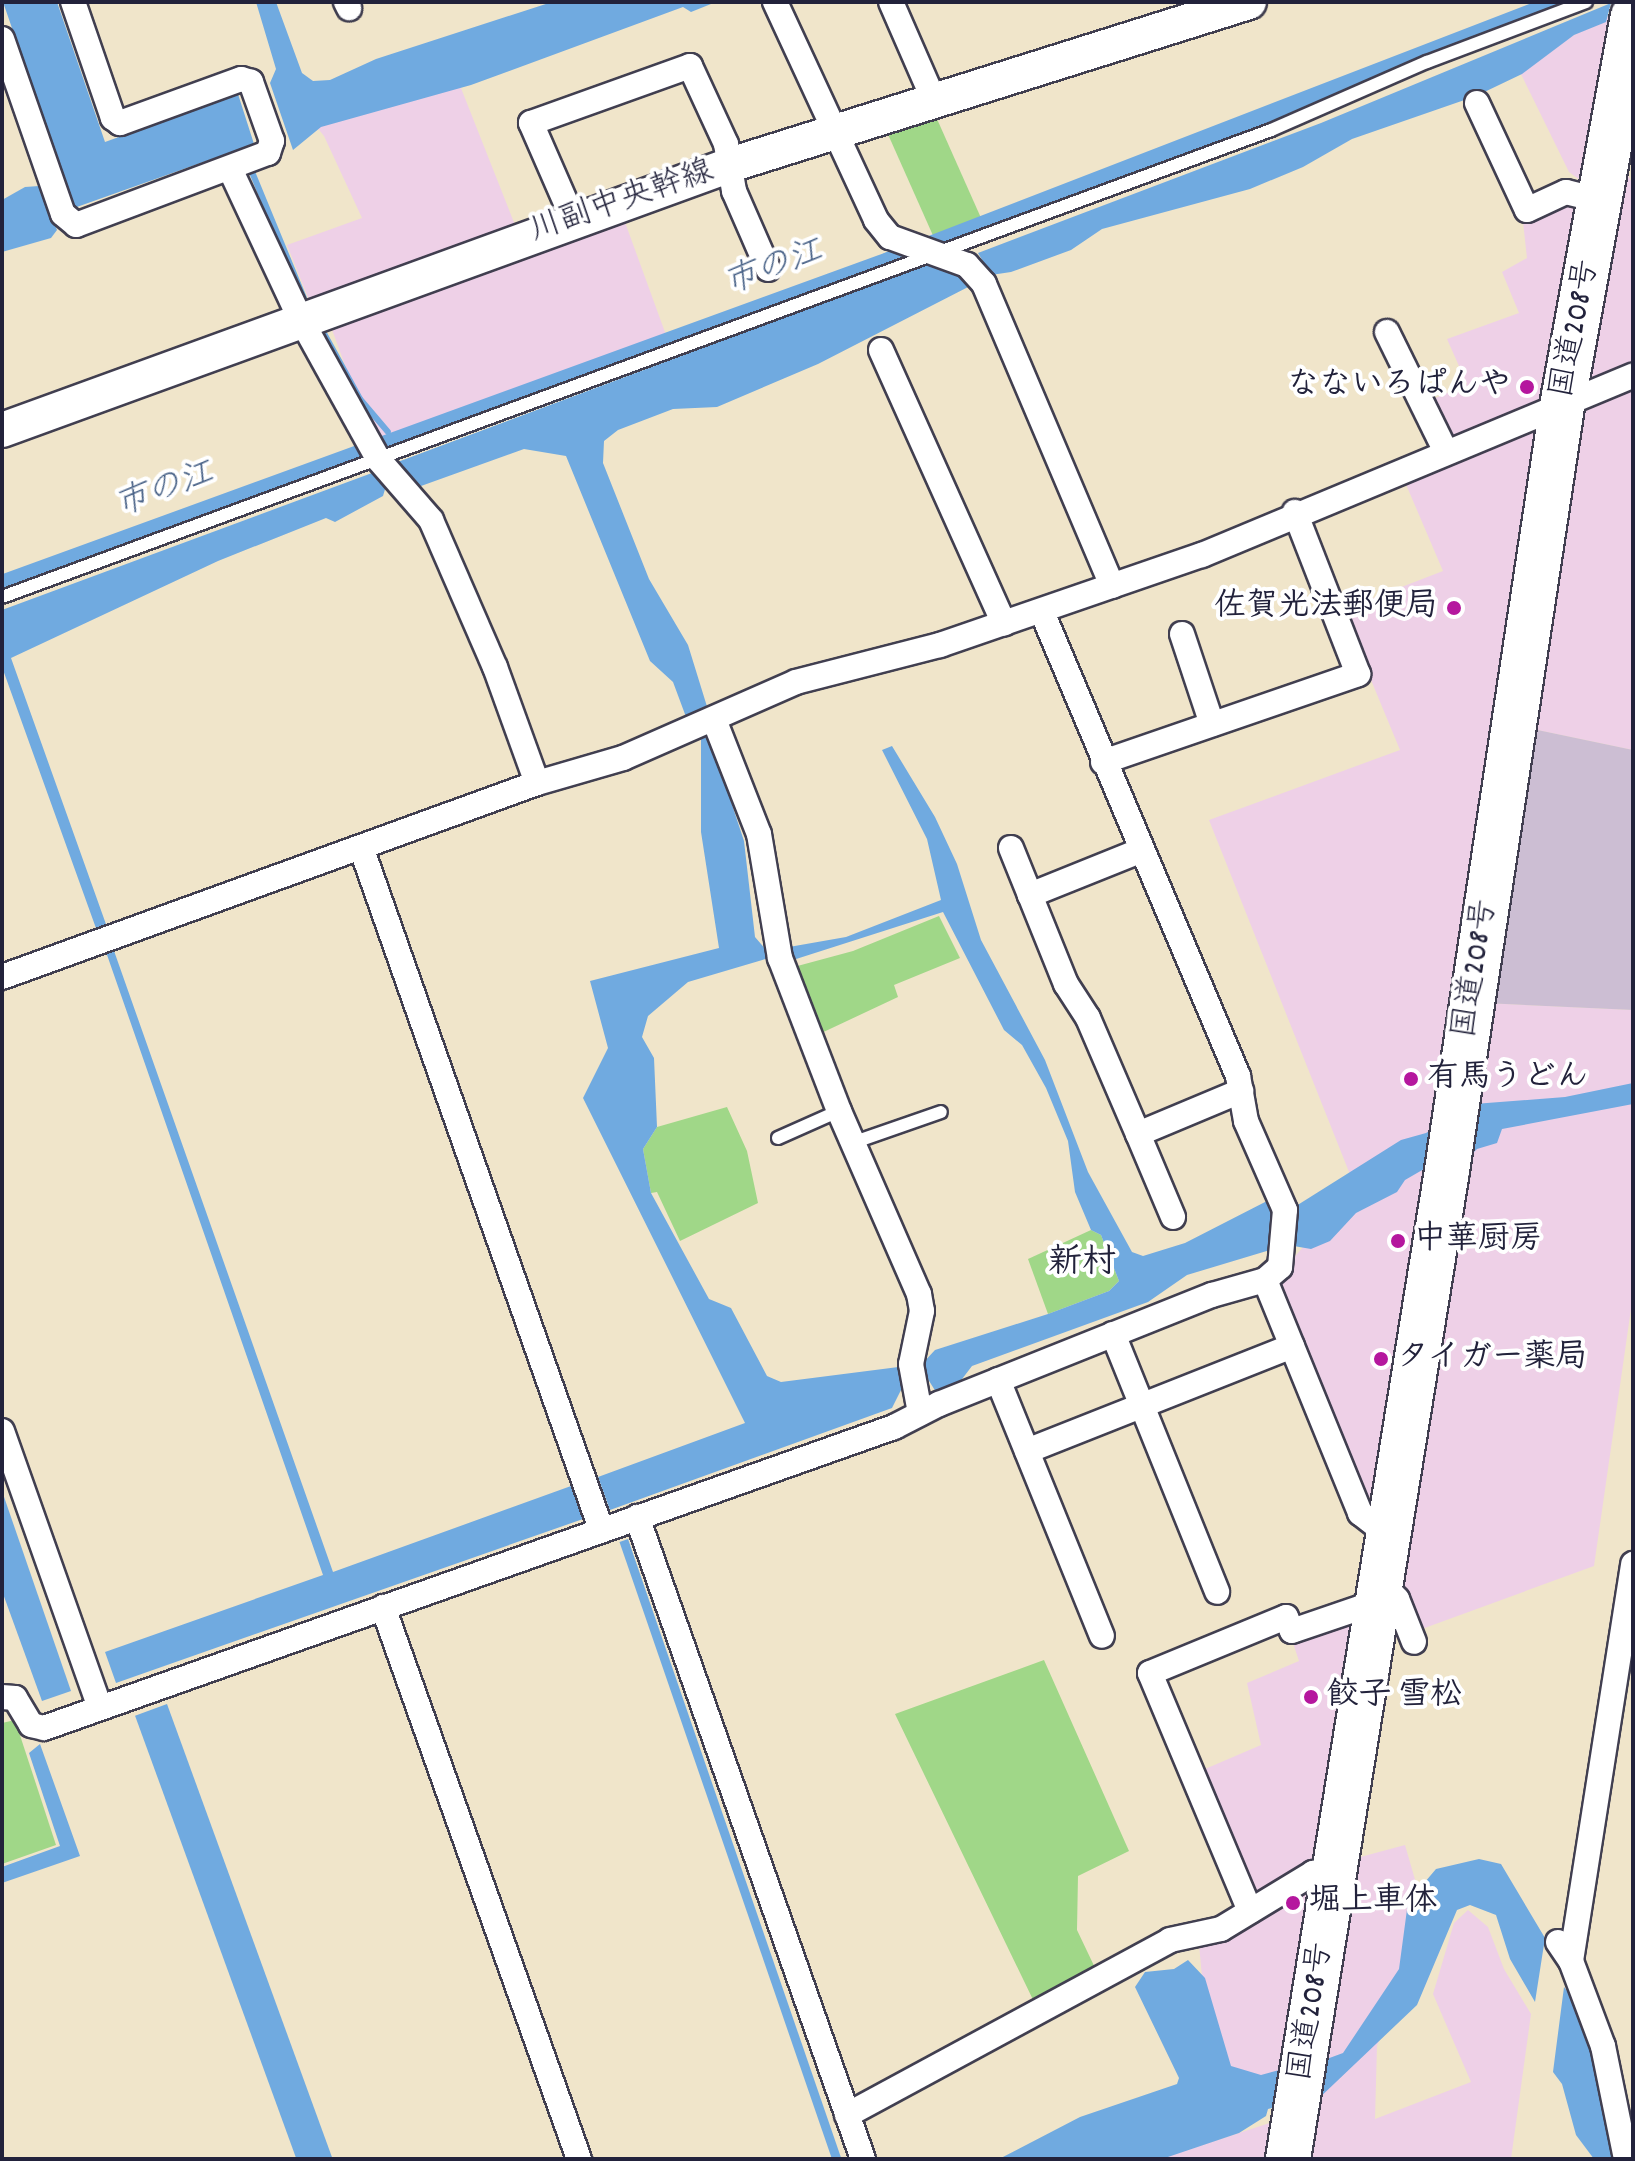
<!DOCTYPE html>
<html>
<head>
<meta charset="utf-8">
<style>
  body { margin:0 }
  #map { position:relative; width:1635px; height:2161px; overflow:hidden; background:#f0e5ca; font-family:Dekko,"Klee One",sans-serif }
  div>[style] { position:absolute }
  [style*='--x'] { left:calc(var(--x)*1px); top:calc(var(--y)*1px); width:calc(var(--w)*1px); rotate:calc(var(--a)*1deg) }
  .built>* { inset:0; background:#eed0e7; transform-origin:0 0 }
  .industrial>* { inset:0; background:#ccbed3 }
  .green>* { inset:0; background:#a0d788; transform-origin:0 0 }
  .water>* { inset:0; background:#70aae0; transform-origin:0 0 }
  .stream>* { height:6px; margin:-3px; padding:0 3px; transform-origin:3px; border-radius:3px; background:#70aae0 }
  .canal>* { height:22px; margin:-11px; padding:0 11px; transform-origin:11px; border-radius:11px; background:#70aae0 }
  .roads { filter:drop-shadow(2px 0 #413f50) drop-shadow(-2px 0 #413f50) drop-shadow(0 2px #413f50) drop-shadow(0 -2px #413f50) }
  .lane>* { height:12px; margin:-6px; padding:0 6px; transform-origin:6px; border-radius:6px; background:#fff }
  .street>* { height:24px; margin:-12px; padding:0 12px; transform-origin:12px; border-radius:12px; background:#fff }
  .secondary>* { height:34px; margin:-17px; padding:0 17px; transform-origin:17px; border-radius:17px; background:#fff }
  .highway>* { height:44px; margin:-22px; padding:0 22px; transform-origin:22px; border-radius:22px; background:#fff }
  .dots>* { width:22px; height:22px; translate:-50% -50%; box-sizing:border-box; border:4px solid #fff; border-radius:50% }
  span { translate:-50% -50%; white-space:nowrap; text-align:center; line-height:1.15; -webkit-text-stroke:8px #fff; paint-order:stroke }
  .street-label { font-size:32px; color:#22223b }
  .poi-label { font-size:32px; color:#22223b; font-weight:700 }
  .right { translate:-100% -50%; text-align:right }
  .left { translate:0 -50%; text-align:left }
  .water-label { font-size:34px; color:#455f85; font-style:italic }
  .neighbourhood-label { font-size:34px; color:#22223b; font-weight:700 }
  .frame { position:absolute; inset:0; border:4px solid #22223b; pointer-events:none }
</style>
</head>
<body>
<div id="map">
  <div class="built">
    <i style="clip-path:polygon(1612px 14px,1584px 183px,1569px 172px,1517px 66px)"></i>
    <i style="clip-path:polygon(457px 78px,515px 225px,309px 300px,287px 245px,362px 218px,324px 136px,303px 110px)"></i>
    <i style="clip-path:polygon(1622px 164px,1633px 185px,1633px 375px,1577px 398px)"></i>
    <i style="clip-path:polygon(1564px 203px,1580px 206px,1377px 1496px,1359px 1498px,1272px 1283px,1355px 1187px,1209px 820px,1400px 750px,1342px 610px,1443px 571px,1396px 461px,1431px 447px,1413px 408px,1467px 384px,1447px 339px,1519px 313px,1502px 272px,1527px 258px,1523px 222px)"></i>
    <i style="left:622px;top:214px;width:130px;height:312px;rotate:70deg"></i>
    <i style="clip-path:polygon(1633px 385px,1633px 750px,1528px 728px,1572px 410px)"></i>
    <i style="clip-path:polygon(1484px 1003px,1633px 1010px,1633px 1295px,1594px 1566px,1389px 1641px)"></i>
    <i style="clip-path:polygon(1360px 1613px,1283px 2081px,1227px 2073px,1203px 1988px,1199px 1944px,1257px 1916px,1198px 1772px,1261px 1745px,1247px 1683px,1299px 1661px,1291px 1637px)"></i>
    <i style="clip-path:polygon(1405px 1845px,1416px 1883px,1404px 1980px,1377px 2046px,1375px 2119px,1471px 2082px,1433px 1994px,1454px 1923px,1468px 1910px,1488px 1927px,1504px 1969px,1531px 2014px,1511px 2159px,1306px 2159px,1353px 1859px)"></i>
    <i style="clip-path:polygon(1276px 2121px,1270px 2159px,1159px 2159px)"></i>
  </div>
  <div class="industrial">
    <i style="clip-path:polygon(1528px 728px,1633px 750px,1633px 1010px,1484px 1003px)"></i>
  </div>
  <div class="green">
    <i style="left:933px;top:110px;width:117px;height:51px;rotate:66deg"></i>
    <i style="clip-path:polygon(939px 916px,960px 958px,894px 985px,898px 997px,815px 1036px,790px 968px,853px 951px)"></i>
    <i style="clip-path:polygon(727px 1107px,747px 1151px,758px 1203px,680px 1241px,657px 1192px,651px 1193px,643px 1149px,657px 1127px)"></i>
    <i style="clip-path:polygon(1091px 1230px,1101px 1235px,1119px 1281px,1109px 1291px,1048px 1314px,1028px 1259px)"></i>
    <i style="clip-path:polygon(1044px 1660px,1129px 1851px,1078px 1876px,1077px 1930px,1097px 1972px,1037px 2008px,895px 1714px)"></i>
    <i style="clip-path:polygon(15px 1720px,56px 1845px,2px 1864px,2px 1723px)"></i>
  </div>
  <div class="water">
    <i style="clip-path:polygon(3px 2px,57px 2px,105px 142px,238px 94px,254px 144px,74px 208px)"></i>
    <i style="clip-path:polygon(256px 2px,276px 2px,302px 73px,313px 81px,330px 80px,376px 59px,552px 2px,716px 2px,691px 12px,683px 7px,471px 85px,321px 127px,293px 150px,270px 83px,276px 69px)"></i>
    <i style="clip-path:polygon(1611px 3px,1606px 22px,1574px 35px,1522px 74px,1476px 96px,1352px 139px,1303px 167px,1250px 189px,1102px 229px,1071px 250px,1011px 272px,991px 275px,978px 253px,1321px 123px)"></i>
    <i style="clip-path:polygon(39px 186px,57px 230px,51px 238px,2px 252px,2px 200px,25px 187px)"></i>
    <i style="clip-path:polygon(930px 263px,963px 273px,972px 285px,818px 364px,717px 407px,673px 409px,618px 430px,604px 441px,603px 463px,649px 579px,688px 645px,709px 713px,689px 725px,673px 682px,650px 661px,566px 456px,524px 449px,421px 486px,395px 463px)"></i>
    <i style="clip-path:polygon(372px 473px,386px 486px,383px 496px,335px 522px,326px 518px,218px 561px,11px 658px,107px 927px,97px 931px,2px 667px,2px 610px)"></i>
    <i style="clip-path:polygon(701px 738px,710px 738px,744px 841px,755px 937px,772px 957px,688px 982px,648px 1016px,642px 1037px,654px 1058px,657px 1127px,643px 1149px,651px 1193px,709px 1299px,731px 1308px,767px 1376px,781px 1382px,922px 1364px,935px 1350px,1048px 1314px,1109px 1291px,1119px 1281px,1101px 1235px,1091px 1230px,1075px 1192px,1068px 1141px,1046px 1088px,1022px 1045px,1004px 1030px,943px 912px,793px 960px,789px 947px,846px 937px,941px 900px,927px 839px,882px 750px,892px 746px,935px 817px,957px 864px,981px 940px,1045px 1060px,1088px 1172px,1132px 1252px,1143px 1256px,1185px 1243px,1267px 1201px,1276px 1206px,1296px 1206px,1401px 1140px,1426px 1133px,1474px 1104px,1565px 1097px,1633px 1083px,1633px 1104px,1502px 1129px,1497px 1143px,1477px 1149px,1461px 1165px,1424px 1169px,1405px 1180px,1397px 1192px,1356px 1213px,1330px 1241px,1311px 1249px,1276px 1243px,1270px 1250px,1187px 1275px,1148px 1302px,972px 1366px,959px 1383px,936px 1392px,926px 1376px,905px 1382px,892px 1408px,610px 1510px,598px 1477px,745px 1423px,583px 1098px,608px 1048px,590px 981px,719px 948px,701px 832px)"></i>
    <i style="clip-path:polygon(113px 948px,333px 1572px,571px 1486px,583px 1519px,116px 1683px,105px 1652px,323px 1575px,106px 952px)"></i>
    <i style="clip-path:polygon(2px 1491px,71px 1691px,42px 1701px,2px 1591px)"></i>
    <i style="left:628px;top:1539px;width:658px;height:9px;rotate:71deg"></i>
    <i style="left:167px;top:1704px;width:483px;height:34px;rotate:70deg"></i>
    <i style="clip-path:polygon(40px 1744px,80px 1856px,2px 1883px,2px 1867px,60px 1846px,29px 1753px)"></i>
    <i style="clip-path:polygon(1479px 1859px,1501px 1864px,1545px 1938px,1535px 2002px,1510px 1959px,1496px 1915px,1470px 1905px,1457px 1910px,1417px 2005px,1315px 2102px,1324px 2060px,1343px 2053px,1399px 1969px,1408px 1902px,1436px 1869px)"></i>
    <i style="clip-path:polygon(1188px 1960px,1205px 1978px,1231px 2066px,1261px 2075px,1283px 2069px,1277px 2107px,1268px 2109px,1266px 2116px,1239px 2133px,1162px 2159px,999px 2159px,1080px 2117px,1177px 2084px,1179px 2078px,1135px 1987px,1145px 1972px,1174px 1969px)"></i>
    <i style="clip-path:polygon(1564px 1987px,1576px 2002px,1592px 2043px,1617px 2159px,1594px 2159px,1576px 2135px,1562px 2084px,1553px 2072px)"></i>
  </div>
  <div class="stream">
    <i style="--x:252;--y:172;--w:136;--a:67.6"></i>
    <i style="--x:321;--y:328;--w:81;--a:61.2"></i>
    <i style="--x:360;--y:399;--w:43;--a:49.7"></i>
  </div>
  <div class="canal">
    <i style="--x:2;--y:586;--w:944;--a:-20.01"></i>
    <i style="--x:889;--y:263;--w:725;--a:-21.11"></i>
  </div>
  <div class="roads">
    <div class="lane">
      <i style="--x:2;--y:597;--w:1352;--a:-20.2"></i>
      <i style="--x:1271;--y:130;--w:170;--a:-23.6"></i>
      <i style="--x:1427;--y:62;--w:170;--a:-20.7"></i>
      <i style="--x:778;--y:1138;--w:67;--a:-23.9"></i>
      <i style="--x:852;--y:1143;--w:94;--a:-19.2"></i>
    </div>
    <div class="street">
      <i style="--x:346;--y:2;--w:7;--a:63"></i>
      <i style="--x:775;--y:2;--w:240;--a:65.1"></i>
      <i style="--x:876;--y:220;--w:22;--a:51"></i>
      <i style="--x:890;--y:237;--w:82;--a:20"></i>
      <i style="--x:967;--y:265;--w:25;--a:48"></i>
      <i style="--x:984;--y:284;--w:328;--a:67"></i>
      <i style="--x:891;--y:2;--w:105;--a:66.4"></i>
      <i style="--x:2;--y:39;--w:185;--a:70.8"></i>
      <i style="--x:63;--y:214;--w:17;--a:40"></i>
      <i style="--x:76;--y:225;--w:205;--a:-20.6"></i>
      <i style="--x:268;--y:153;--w:13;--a:-72"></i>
      <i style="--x:272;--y:141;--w:63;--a:-109.6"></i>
      <i style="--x:251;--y:82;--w:10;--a:-163"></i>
      <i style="--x:241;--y:79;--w:129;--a:160"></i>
      <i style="--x:120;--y:123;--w:9;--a:-144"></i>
      <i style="--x:113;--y:118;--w:123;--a:-109"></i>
      <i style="--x:1477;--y:103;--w:118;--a:65"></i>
      <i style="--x:1527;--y:210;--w:43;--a:-24.8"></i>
      <i style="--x:1566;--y:192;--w:36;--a:14"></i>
      <i style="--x:231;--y:171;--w:162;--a:64.9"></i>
      <i style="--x:300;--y:318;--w:161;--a:61"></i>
      <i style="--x:378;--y:459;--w:81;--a:49"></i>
      <i style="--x:431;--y:520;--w:160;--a:66.5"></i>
      <i style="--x:495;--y:667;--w:123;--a:70.1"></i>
      <i style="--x:573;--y:219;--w:105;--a:-113.6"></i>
      <i style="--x:531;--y:123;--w:169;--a:-19.7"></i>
      <i style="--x:690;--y:66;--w:86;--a:65.2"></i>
      <i style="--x:726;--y:144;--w:48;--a:80.3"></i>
      <i style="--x:734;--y:191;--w:85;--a:66.4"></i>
      <i style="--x:1387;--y:332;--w:134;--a:63.8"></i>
      <i style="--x:881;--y:350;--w:300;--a:65.8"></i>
      <i style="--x:1182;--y:634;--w:95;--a:71.6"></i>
      <i style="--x:715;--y:722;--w:120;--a:68.6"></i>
      <i style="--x:759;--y:834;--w:126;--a:80.4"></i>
      <i style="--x:780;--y:958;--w:164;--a:68.9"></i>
      <i style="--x:839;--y:1111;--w:200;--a:66.4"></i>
      <i style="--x:919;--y:1294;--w:17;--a:80"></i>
      <i style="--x:922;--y:1311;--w:54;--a:101.7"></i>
      <i style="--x:911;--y:1364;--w:50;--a:79.6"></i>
      <i style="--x:1103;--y:762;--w:270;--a:-19"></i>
      <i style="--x:1358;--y:674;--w:174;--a:-111.3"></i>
      <i style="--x:361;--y:847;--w:723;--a:70.61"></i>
      <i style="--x:1011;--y:848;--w:51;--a:68"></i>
      <i style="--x:1142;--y:850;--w:121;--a:158.1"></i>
      <i style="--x:1030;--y:895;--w:96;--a:68"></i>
      <i style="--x:1066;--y:984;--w:40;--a:57.1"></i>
      <i style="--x:1088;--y:1018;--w:126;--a:66.7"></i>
      <i style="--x:1138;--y:1134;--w:112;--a:-22.7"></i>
      <i style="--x:2;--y:977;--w:569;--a:-19.93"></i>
      <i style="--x:537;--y:783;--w:90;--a:-16.2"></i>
      <i style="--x:623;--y:758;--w:189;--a:-23.7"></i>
      <i style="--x:796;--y:682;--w:149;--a:-14.4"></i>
      <i style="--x:940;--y:645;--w:277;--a:-19"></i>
      <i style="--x:1202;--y:555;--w:467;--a:-22.6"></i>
      <i style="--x:1138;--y:1134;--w:90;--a:67.1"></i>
      <i style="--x:1265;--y:1280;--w:252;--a:67.8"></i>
      <i style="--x:1360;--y:1513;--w:36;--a:38"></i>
      <i style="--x:1113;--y:1334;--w:278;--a:68"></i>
      <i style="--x:998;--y:1380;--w:276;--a:67.9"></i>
      <i style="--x:2;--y:1431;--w:293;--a:70.5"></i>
      <i style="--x:1027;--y:1451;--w:285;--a:-21.6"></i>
      <i style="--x:637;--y:1517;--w:681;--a:70.61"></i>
      <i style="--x:1382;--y:1583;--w:22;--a:47"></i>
      <i style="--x:1397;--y:1599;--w:46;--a:68.4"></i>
      <i style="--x:383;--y:1607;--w:586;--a:70.45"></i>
      <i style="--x:2;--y:1697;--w:13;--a:4"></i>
      <i style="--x:15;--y:1698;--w:31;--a:59"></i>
      <i style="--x:31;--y:1725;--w:13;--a:13"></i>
      <i style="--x:44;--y:1728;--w:902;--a:-19.5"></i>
      <i style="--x:894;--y:1427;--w:51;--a:-27.1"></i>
      <i style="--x:939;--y:1404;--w:294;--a:-21.8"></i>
      <i style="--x:1212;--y:1295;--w:55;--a:-15.8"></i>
      <i style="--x:1265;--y:1280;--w:20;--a:-41"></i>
      <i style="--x:1280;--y:1267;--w:57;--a:-85"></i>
      <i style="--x:1285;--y:1210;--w:97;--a:-113.7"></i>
      <i style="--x:1246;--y:1121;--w:46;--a:-100.1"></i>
      <i style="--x:1238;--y:1076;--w:504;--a:-112.9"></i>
      <i style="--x:1250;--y:1911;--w:258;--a:-112.8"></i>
      <i style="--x:1150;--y:1673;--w:147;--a:-22.4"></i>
      <i style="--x:1286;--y:1617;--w:15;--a:67"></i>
      <i style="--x:1292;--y:1631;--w:74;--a:-18.9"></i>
      <i style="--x:1362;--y:1607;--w:16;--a:18"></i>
      <i style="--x:1558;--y:1942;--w:23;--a:56"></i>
      <i style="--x:1571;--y:1961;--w:91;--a:69.4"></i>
      <i style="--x:1603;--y:2046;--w:115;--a:78.5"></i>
      <i style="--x:1571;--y:1961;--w:402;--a:-81.1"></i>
      <i style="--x:847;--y:2115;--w:367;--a:-28.4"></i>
      <i style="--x:1170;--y:1940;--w:52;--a:-12.2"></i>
      <i style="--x:1221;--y:1929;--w:108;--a:-31.3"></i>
      <i style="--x:1313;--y:1873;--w:23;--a:-7"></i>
    </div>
    <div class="secondary">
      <i style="--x:2;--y:430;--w:775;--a:-20"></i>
      <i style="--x:730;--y:165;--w:544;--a:-17.44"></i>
    </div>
    <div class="highway">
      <i style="--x:1288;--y:2159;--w:995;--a:-80.86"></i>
      <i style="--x:1446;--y:1177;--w:780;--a:-81.44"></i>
      <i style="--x:1562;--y:406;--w:396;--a:-79.7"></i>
    </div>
  </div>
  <div class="dots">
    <i style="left:1527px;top:387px;background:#b5179e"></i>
    <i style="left:1454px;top:608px;background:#b5179e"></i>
    <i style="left:1411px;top:1079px;background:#b5179e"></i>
    <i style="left:1398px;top:1241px;background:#b5179e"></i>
    <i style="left:1381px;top:1359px;background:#b5179e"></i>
    <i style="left:1311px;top:1697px;background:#b5179e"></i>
    <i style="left:1293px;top:1903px;background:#b5179e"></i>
  </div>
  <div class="street-label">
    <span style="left:622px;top:203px;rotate:-19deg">川副中央幹線</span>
    <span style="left:1577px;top:329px;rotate:-79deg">国道208号</span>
    <span style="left:1477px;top:969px;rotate:-81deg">国道208号</span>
    <span style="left:1313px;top:2012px;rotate:-81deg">国道208号</span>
  </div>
  <div class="poi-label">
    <span class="right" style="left:1511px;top:387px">なないろぱんや</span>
    <span class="right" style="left:1438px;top:608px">佐賀光法郵便局</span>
    <span class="left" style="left:1427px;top:1079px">有馬うどん</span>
    <span class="left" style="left:1414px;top:1241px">中華厨房</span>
    <span class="left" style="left:1397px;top:1359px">タイガー薬局</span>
    <span class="left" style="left:1327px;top:1697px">餃子 雪松</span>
    <span class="left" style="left:1309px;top:1903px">堀上車体</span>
  </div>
  <div class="water-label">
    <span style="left:774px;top:269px;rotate:-20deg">市の江</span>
    <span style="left:165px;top:491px;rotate:-20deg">市の江</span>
  </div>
  <div class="neighbourhood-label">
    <span style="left:1082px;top:1265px">新村</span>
  </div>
  <div class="frame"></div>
</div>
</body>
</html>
